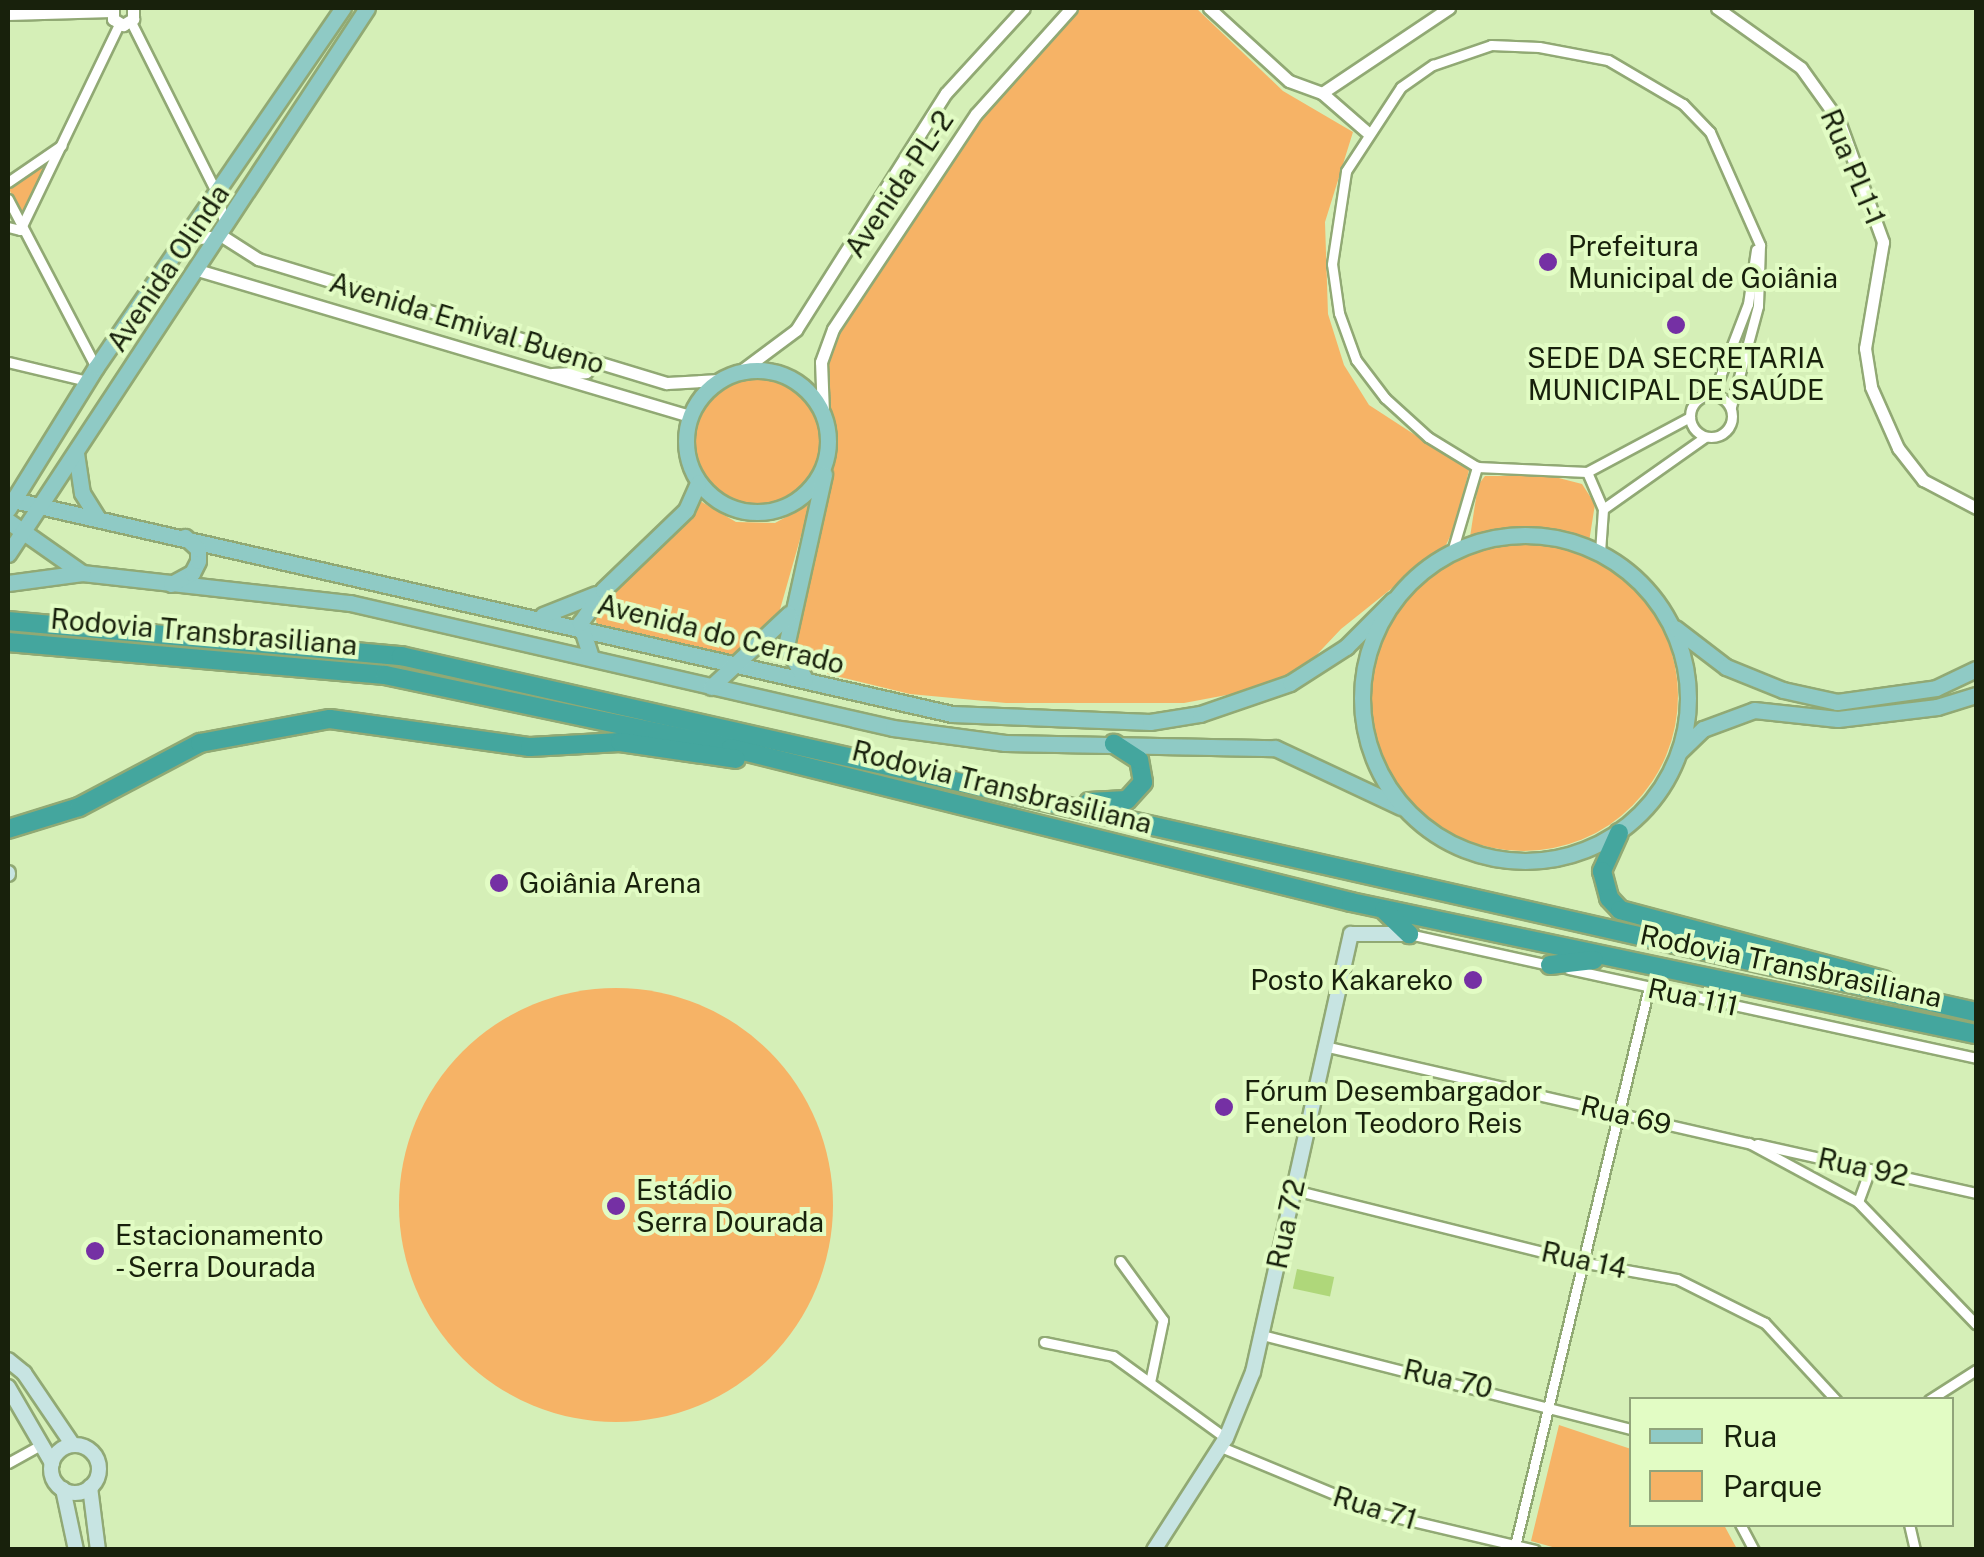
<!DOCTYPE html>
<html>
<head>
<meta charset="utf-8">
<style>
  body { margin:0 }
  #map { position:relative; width:1984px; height:1557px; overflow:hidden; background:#d5efb7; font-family:"Public Sans",sans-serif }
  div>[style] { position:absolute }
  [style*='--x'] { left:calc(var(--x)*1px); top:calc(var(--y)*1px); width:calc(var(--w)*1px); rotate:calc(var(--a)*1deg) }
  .green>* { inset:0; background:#f6b366 }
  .round { border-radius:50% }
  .water>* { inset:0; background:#afd77a; transform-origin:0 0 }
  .roads { filter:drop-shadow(2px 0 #91a974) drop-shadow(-2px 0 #91a974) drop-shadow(0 2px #91a974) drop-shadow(0 -2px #91a974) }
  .minor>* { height:9px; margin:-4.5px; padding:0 4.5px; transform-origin:4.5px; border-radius:4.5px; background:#fff }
  .minor>.ring { margin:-4.5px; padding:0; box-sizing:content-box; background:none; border:9px solid #fff; border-radius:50% }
  .tertiary>* { height:11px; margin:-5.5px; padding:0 5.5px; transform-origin:5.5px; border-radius:5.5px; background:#fff }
  .secondary>* { height:14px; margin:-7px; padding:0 7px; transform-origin:7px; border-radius:7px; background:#c7e4e2 }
  .secondary>.ring { margin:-7px; padding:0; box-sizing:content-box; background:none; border:14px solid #c7e4e2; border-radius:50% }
  .primary>* { height:15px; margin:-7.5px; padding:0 7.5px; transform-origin:7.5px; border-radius:7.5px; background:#8fcac5 }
  .primary>.ring { margin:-7.5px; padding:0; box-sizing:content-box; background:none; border:15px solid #8fcac5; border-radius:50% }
  .motorway>* { height:18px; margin:-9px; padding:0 9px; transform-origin:9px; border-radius:9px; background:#44a69e }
  .dots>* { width:28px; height:28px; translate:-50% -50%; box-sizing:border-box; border:5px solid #e2fcc4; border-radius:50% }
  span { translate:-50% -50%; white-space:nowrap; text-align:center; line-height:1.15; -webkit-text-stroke:8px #e2fcc4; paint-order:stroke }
  .street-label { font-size:28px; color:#18210c }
  .poi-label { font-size:28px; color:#18210c }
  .left { translate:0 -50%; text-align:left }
  .right { translate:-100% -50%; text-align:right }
  .frame { position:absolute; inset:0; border:10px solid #18210c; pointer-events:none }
  .legend { position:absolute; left:1629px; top:1397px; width:325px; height:130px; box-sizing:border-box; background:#e2fcc4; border:2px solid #91a47a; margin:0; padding:12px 18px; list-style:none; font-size:30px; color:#18210c }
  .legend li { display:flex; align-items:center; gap:20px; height:50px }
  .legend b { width:50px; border:2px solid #91a47a }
</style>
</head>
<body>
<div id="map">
  <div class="green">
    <i style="clip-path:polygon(1081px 8px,1196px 8px,1283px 91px,1353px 132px,1325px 222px,1328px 314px,1344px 365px,1369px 405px,1469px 470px,1456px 524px,1446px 545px,1341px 629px,1290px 683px,1184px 703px,1006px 703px,910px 694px,807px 669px,793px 658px,793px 618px,833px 465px,825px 366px,832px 340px,985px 111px)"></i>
    <i style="clip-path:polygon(57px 152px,21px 222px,8px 185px)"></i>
    <i class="round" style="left:690px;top:377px;width:130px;height:130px"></i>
    <i style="clip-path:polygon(1485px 476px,1551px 476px,1582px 484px,1595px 504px,1589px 542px,1527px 528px,1470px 537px,1478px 485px)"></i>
    <i style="clip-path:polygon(700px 501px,736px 522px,775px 523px,810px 504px,777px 620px,738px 657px,597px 625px,594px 609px)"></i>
    <i class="round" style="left:1368px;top:541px;width:310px;height:310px"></i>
    <i class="round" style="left:399px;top:988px;width:434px;height:434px"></i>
    <i style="clip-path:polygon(1559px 1425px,1631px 1449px,1632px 1524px,1724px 1525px,1737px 1549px,1563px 1550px,1531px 1541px)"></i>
  </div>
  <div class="water">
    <i style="left:1297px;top:1269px;width:38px;height:20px;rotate:12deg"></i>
  </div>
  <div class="roads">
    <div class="minor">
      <i style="--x:131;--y:22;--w:195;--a:63.4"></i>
      <i style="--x:218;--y:196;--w:28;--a:77"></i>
      <i style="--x:8;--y:182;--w:65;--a:-34.4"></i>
      <i style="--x:8;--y:199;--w:190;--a:62.4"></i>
      <i style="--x:8;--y:227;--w:12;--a:14"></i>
      <i style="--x:20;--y:230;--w:229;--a:-64.3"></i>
      <i style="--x:8;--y:362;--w:81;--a:13.5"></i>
      <i class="ring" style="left:1690px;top:395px;width:33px;height:33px"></i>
      <i style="--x:1713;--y:395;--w:97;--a:-69"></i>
      <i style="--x:1748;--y:304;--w:55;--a:-81.6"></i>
      <i style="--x:1587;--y:472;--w:117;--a:-28.1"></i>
      <i style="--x:1603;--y:509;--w:40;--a:-113.4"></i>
      <i style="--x:1587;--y:472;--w:110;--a:-177.4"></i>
      <i style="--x:1477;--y:467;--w:57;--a:-148.5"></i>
      <i style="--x:1428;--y:437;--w:58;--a:-137.8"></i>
      <i style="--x:1385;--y:398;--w:48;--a:-127.3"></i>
      <i style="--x:1356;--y:360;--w:50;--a:-109.9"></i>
      <i style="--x:1339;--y:313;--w:49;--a:-98.1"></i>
      <i style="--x:1332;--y:264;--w:94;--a:-81.4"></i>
      <i style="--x:1346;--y:171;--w:100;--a:-56.8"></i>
      <i style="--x:1401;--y:87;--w:39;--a:-35"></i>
      <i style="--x:1433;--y:65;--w:61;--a:-19"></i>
      <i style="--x:1491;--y:45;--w:48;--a:2.4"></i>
      <i style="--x:1539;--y:47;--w:70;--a:10.7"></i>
      <i style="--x:1608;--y:60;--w:87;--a:30.4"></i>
      <i style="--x:1683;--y:104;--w:39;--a:46"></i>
      <i style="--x:1710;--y:132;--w:124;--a:66.1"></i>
      <i style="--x:1760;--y:245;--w:61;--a:91.9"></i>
      <i style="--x:1758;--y:306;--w:105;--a:105"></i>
      <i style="--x:1452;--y:552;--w:89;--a:-73.6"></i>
      <i style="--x:1600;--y:552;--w:43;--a:-86"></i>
      <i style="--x:1603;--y:509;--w:125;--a:-35.2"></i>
      <i style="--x:1409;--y:934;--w:143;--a:12.5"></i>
      <i style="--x:1569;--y:969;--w:417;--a:12.3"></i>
      <i style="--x:1324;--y:1046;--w:436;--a:12.9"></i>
      <i style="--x:1749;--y:1143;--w:124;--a:28.4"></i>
      <i style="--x:1858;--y:1202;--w:170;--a:46"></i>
      <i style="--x:1757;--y:1144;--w:224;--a:12.6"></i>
      <i style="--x:1294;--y:1190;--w:301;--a:14"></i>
      <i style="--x:1586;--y:1263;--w:92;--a:10"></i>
      <i style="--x:1677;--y:1279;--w:98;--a:26.6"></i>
      <i style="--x:1765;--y:1323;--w:105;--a:47.3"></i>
      <i style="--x:1858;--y:1202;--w:35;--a:-70"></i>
      <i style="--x:1120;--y:1261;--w:73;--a:53.9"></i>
      <i style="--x:1163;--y:1320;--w:63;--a:101.8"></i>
      <i style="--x:1262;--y:1335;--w:382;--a:14.3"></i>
      <i style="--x:1044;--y:1342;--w:70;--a:11.5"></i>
      <i style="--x:1113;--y:1356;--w:140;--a:36"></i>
      <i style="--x:1929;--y:1400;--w:56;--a:-32.6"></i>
      <i style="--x:1221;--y:1447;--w:175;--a:22.5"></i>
      <i style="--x:1383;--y:1514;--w:156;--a:13.3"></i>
      <i style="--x:8;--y:1463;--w:38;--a:-29"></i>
      <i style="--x:1740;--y:1524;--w:30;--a:62"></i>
      <i style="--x:1909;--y:1524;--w:27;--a:77"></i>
      <i style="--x:1514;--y:1550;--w:579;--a:-76.52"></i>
    </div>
    <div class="tertiary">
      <i style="--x:113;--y:8;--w:11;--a:90"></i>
      <i style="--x:113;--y:19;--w:12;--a:31"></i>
      <i style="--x:123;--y:25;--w:12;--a:-31"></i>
      <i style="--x:133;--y:19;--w:11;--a:-90"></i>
      <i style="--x:1209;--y:8;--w:108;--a:42.4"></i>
      <i style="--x:1289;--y:81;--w:35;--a:20"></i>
      <i style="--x:1322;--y:93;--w:60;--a:40.9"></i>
      <i style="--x:1717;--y:8;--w:103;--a:35.5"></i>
      <i style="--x:1801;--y:68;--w:65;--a:54.4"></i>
      <i style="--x:1839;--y:121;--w:129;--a:70"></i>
      <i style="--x:1883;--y:242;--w:108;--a:99.6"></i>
      <i style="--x:1865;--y:348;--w:39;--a:81"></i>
      <i style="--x:1871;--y:387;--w:67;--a:66.1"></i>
      <i style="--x:1898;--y:448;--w:41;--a:52"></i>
      <i style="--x:1923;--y:480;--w:60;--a:27.8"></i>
      <i style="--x:8;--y:14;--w:104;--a:-1.7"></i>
      <i style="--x:1322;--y:93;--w:153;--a:-33.8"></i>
      <i style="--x:187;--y:239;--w:35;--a:-5"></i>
      <i style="--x:222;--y:236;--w:43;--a:32.6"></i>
      <i style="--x:258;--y:259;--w:427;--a:16.9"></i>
      <i style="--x:667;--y:383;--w:52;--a:-3.3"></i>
      <i style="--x:194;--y:269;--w:517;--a:16.51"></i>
      <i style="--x:741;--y:371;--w:69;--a:-36.7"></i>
      <i style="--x:796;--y:330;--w:280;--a:-57.7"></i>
      <i style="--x:946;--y:93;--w:115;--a:-47.5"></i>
      <i style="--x:552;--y:374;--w:34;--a:-3"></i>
      <i style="--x:586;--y:372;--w:15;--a:-42"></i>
      <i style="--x:823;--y:413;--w:51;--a:-92.2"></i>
      <i style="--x:821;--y:362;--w:35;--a:-70"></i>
      <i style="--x:833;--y:329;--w:258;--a:-56.4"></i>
      <i style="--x:976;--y:114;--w:142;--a:-48.1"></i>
    </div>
    <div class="secondary">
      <i style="--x:8;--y:873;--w:1;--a:90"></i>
      <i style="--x:8;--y:1360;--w:21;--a:39"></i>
      <i style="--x:24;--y:1373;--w:87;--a:55.8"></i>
      <i style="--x:8;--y:1387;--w:88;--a:59.9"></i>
      <i class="ring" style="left:51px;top:1445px;width:34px;height:34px"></i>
      <i style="--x:90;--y:1487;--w:64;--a:82.8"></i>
      <i style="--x:63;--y:1489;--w:62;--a:78"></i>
      <i style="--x:1154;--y:1550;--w:133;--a:-57.3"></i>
      <i style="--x:1226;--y:1438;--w:71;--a:-67.8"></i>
      <i style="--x:1253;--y:1372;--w:449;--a:-77.4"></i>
      <i style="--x:1351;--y:934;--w:58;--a:0"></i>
    </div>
    <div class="primary">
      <i class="ring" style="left:686px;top:370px;width:127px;height:127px"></i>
      <i style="--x:76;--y:453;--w:40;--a:81.5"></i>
      <i style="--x:82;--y:493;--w:31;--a:58"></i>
      <i style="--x:13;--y:500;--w:963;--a:12.84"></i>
      <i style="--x:952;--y:714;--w:198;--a:2.3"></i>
      <i style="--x:1150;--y:722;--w:51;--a:-9.1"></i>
      <i style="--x:1200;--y:714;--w:95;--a:-19"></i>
      <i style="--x:1290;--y:683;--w:67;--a:-32.7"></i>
      <i style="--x:1346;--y:647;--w:66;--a:-45"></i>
      <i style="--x:8;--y:509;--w:167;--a:-58.2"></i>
      <i style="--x:96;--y:367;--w:436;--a:-55.5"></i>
      <i style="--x:8;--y:521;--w:90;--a:35.1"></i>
      <i style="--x:82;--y:573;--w:270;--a:6.4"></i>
      <i style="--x:350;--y:603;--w:557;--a:12.96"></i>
      <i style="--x:893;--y:728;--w:113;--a:7.6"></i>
      <i style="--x:1005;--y:743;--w:270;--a:1.1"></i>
      <i style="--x:1275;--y:748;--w:139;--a:25.1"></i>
      <i class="ring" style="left:1362px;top:535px;width:311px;height:311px"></i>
      <i style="--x:8;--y:554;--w:653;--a:-56.67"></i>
      <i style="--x:8;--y:583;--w:75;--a:-7.7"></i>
      <i style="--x:171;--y:584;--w:24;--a:-28"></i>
      <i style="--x:192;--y:573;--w:13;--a:-63"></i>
      <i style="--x:198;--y:561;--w:12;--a:-90"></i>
      <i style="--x:198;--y:549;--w:18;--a:-137"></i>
      <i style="--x:543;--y:615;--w:57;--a:-21.6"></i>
      <i style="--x:1675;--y:628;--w:64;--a:37.4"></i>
      <i style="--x:1726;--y:667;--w:61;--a:22"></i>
      <i style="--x:1783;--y:690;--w:55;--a:12.5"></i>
      <i style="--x:1837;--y:702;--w:100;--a:-8"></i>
      <i style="--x:1936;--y:688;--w:44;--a:-25.4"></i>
      <i style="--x:590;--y:654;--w:33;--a:-108"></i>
      <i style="--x:580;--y:623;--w:40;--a:-55.1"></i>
      <i style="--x:603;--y:590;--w:115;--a:-43.9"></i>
      <i style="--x:686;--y:510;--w:30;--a:-66"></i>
      <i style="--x:805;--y:679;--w:38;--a:-120"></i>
      <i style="--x:786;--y:646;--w:176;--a:-77.5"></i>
      <i style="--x:711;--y:687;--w:107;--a:-43.1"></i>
      <i style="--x:1679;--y:752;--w:33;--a:-44"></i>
      <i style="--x:1703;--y:729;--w:54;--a:-20.4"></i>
      <i style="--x:1754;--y:710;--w:84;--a:6.1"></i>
      <i style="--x:1838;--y:719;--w:100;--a:-6.9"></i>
      <i style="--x:1937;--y:707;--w:41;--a:-17.1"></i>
    </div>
    <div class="motorway">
      <i style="--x:8;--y:621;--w:395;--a:5.1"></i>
      <i style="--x:401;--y:656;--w:1615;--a:12.74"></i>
      <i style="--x:8;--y:642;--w:378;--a:5"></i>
      <i style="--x:385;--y:675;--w:354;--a:11.9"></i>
      <i style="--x:731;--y:748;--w:639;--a:13.95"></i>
      <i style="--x:1351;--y:902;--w:639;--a:11.93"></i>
      <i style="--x:1089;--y:802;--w:38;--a:-3"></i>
      <i style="--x:1127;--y:800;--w:24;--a:-48"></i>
      <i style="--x:1143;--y:782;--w:22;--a:-100"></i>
      <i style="--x:1139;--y:760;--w:30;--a:-147"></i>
      <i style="--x:8;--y:829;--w:74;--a:-17.2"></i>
      <i style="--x:79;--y:807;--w:137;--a:-27.9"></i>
      <i style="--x:200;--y:743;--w:132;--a:-10.5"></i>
      <i style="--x:330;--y:719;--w:202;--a:8"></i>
      <i style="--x:530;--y:747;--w:90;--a:-3.2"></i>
      <i style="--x:620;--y:742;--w:117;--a:8.3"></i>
      <i style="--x:1619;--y:833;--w:42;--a:114.1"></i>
      <i style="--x:1602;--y:871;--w:28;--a:75"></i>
      <i style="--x:1609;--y:898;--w:16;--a:47"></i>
      <i style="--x:1620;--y:910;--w:273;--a:14.9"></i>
      <i style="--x:1384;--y:910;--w:35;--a:44"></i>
      <i style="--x:1550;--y:965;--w:44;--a:-6.5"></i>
    </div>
  </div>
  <div class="dots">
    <i style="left:1548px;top:262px;background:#7530a4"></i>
    <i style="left:1676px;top:325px;background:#7530a4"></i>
    <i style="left:499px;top:883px;background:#7530a4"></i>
    <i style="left:1473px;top:980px;background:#7530a4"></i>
    <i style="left:1224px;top:1107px;background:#7530a4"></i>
    <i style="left:616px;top:1206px;background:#7530a4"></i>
    <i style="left:95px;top:1251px;background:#7530a4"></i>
  </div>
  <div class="street-label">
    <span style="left:1853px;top:167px;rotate:67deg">Rua PL1-1</span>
    <span style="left:899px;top:184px;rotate:-56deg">Avenida PL-2</span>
    <span style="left:168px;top:268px;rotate:-56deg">Avenida Olinda</span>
    <span style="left:467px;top:323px;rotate:17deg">Avenida Emival Bueno</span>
    <span style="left:204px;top:632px;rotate:5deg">Rodovia Transbrasiliana</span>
    <span style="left:721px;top:634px;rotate:14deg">Avenida do Cerrado</span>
    <span style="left:1002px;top:787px;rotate:14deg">Rodovia Transbrasiliana</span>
    <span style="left:1791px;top:966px;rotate:12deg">Rodovia Transbrasiliana</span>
    <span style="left:1693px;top:997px;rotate:12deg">Rua 111</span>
    <span style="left:1626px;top:1115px;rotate:13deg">Rua 69</span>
    <span style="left:1863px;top:1167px;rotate:12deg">Rua 92</span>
    <span style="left:1286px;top:1224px;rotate:-78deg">Rua 72</span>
    <span style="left:1584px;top:1260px;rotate:12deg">Rua 14</span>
    <span style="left:1448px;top:1379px;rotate:13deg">Rua 70</span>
    <span style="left:1375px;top:1508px;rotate:17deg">Rua 71</span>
  </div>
  <div class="poi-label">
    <span class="left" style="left:1568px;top:262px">Prefeitura<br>Municipal de Goiânia</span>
    <span style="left:1676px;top:374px">SEDE DA SECRETARIA<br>MUNICIPAL DE SAÚDE</span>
    <span class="left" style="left:519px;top:883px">Goiânia Arena</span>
    <span class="right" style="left:1453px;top:980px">Posto Kakareko</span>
    <span class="left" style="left:1244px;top:1107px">Fórum Desembargador<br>Fenelon Teodoro Reis</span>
    <span class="left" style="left:636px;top:1206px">Estádio<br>Serra Dourada</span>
    <span class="left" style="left:115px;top:1251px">Estacionamento<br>- Serra Dourada</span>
  </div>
  <div class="frame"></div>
  <ul class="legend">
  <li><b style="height:12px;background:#8fcac5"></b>Rua</li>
  <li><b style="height:28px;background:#f6b366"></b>Parque</li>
  </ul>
</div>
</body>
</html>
